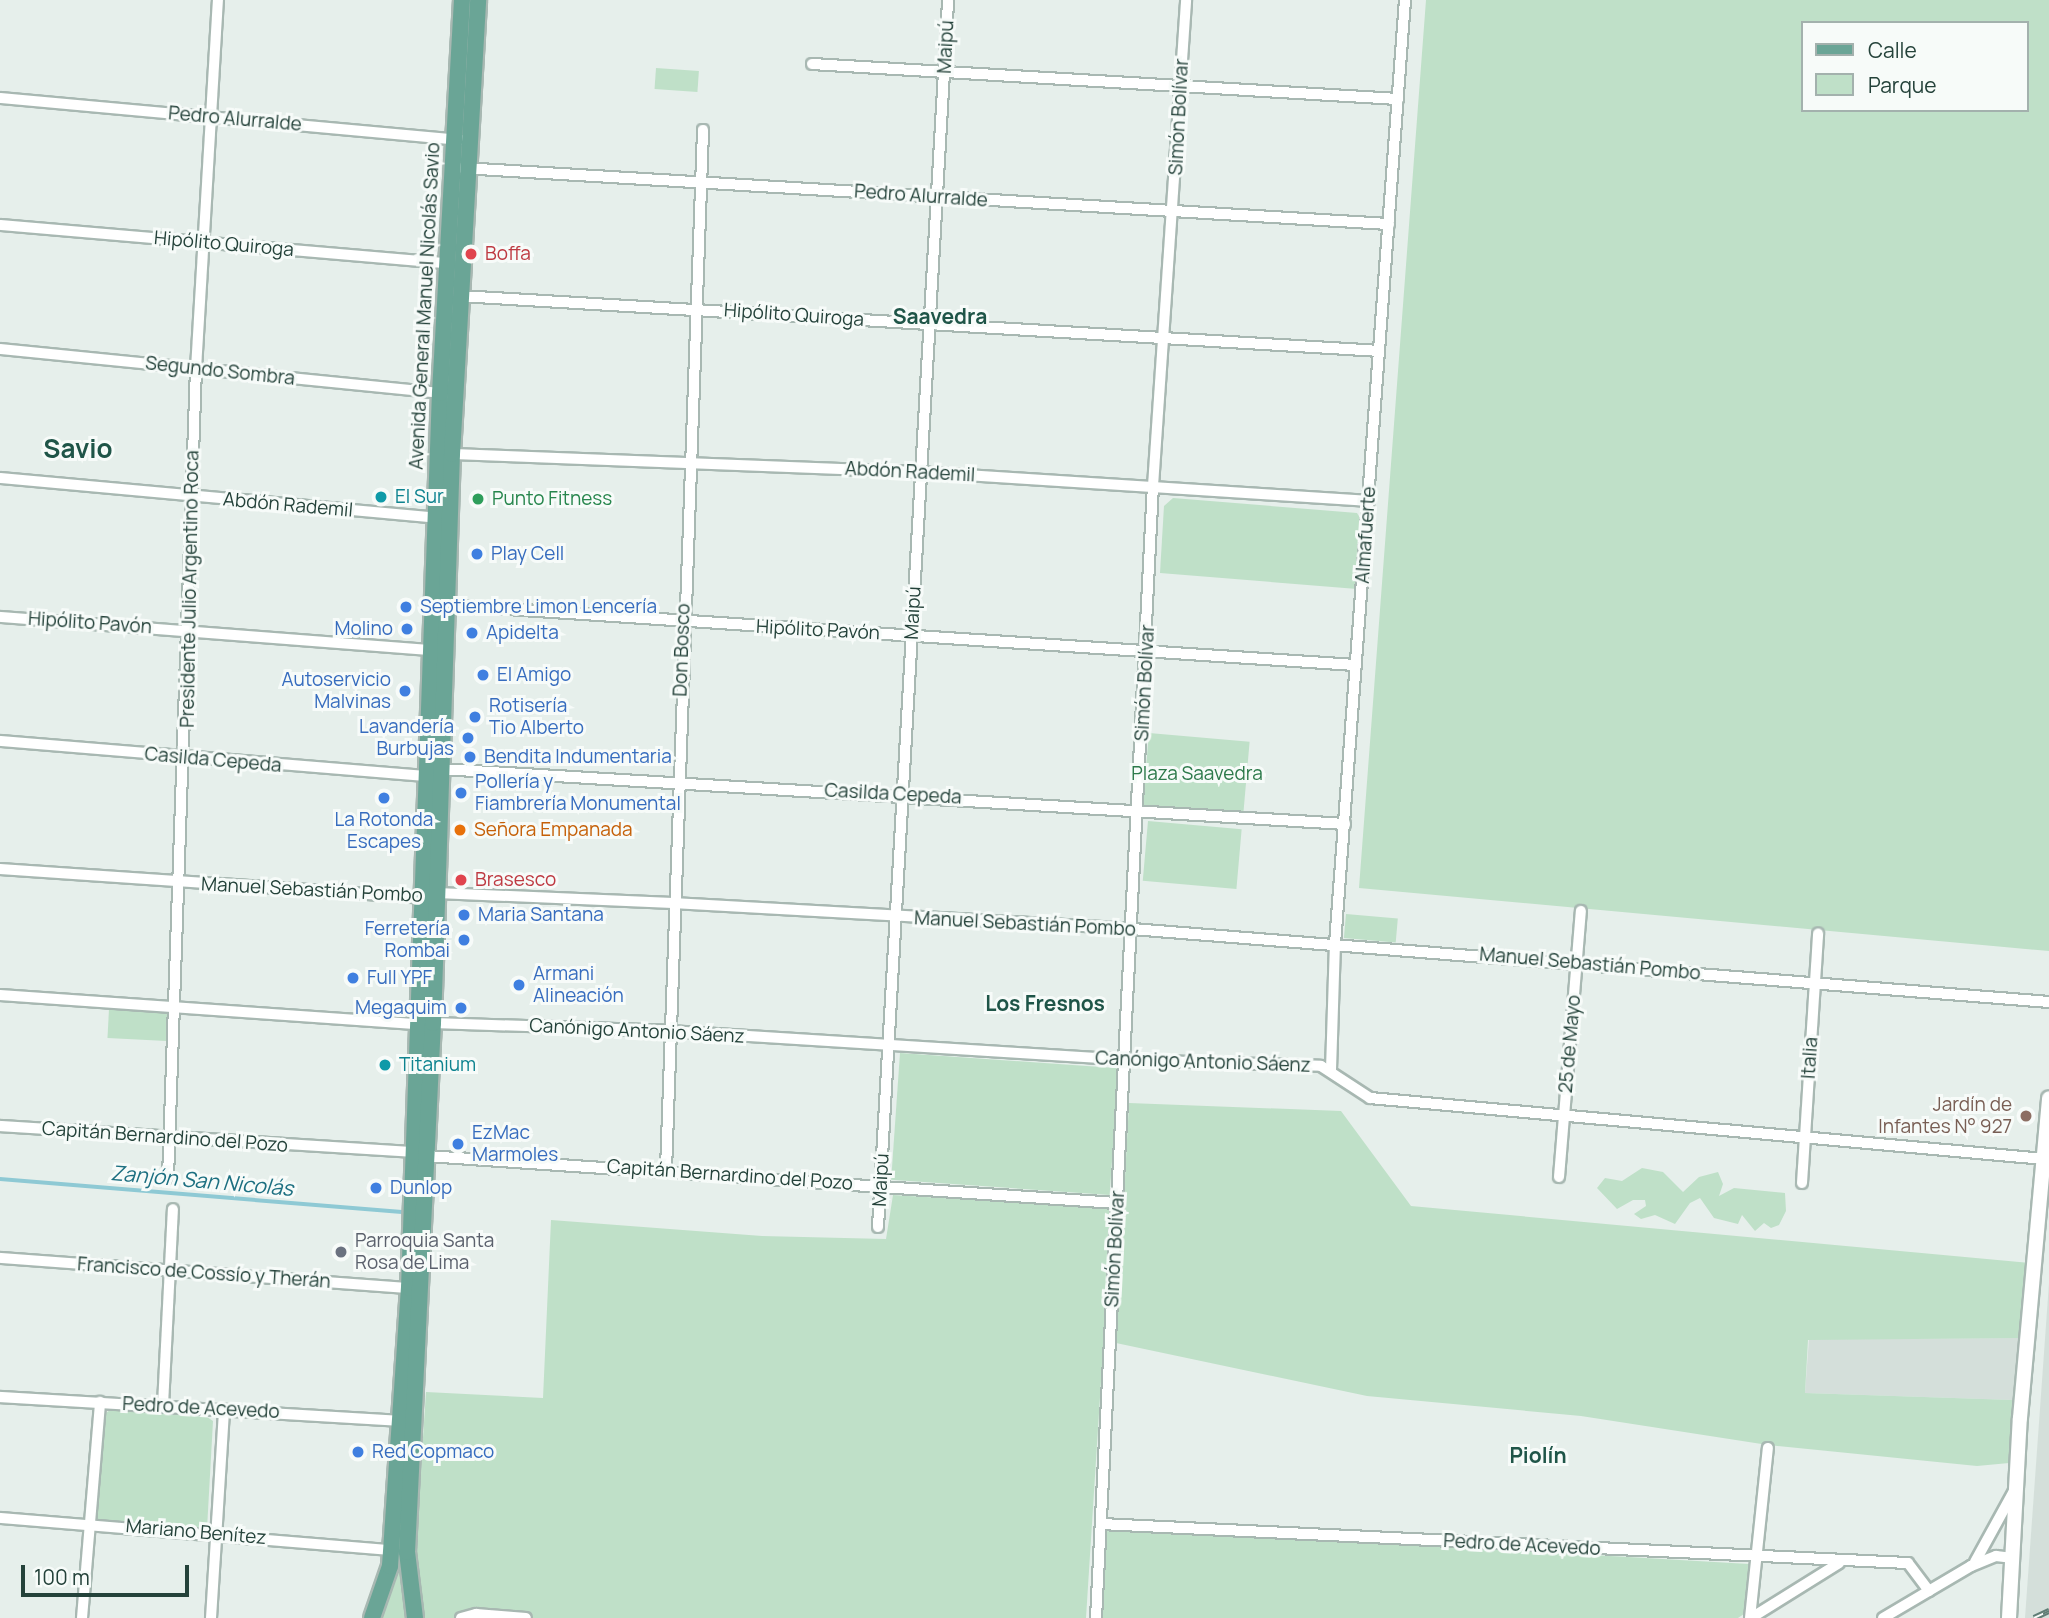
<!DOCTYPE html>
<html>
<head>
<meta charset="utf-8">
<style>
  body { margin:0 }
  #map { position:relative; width:2049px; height:1618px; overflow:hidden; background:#e6efeb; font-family:Manrope,sans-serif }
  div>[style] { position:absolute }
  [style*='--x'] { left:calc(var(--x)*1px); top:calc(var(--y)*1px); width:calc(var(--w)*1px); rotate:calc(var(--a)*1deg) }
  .built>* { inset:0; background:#d4dfda }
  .green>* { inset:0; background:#bfe0c8; transform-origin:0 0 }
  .stream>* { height:3.5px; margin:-1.75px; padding:0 1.75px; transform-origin:1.75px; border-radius:1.75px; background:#8ec9d4 }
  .roads { filter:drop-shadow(2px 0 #a8b8b2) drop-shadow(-2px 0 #a8b8b2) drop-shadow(0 2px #a8b8b2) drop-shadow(0 -2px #a8b8b2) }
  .street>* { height:10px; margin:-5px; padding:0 5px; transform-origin:5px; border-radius:5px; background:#fff }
  .secondary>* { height:14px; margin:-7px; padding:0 7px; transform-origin:7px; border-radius:7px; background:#fff }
  .primary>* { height:16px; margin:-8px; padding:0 8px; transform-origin:8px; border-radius:8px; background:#6aa596 }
  .rail>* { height:6px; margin-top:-3px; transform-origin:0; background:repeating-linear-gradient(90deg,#f7fbf9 0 10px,#5f7d75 0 20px); box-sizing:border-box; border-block:2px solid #5f7d75 }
  .dots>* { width:19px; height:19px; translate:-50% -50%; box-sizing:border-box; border:4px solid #f7fbf9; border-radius:50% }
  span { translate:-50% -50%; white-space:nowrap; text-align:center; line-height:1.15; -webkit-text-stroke:6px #f7fbf9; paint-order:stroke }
  .street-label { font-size:19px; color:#24423a }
  .health-label { font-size:19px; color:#be3a42 }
  .left { translate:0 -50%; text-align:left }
  .culture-label { font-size:19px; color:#0d838f }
  .leisure-label { font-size:19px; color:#27864d }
  .shop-label { font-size:19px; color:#366cbe }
  .right { translate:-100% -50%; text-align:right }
  .park-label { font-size:19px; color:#2d7a4b }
  .food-label { font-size:19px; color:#c56008 }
  .education-label { font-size:19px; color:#785e54 }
  .worship-label { font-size:19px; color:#5b616d }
  .neighbourhood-label { font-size:21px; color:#1f5548; font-weight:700 }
  .water-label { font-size:21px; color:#1c6f80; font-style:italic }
  .district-label { font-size:26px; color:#1f5548; font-weight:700 }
  .legend { position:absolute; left:1801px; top:21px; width:228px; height:91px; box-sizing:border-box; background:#f7fbf9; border:2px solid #a3b1ad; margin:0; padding:9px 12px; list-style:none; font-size:21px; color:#24423a }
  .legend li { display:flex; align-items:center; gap:14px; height:35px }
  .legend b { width:35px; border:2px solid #a3b1ad }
  .scale { position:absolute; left:21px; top:1565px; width:168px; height:32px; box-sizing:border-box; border:4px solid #24423a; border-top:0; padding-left:9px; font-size:21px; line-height:24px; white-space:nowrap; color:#24423a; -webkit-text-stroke:5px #f7fbf9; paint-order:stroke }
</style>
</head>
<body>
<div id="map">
  <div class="built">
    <i style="clip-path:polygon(2049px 1283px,2049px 1618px,2025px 1618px)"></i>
    <i style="clip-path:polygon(2021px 1338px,2013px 1400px,1805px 1393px,1809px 1339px)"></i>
  </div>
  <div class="green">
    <i style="clip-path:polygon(evenodd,1426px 0,2049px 0,2049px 951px,1359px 888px,1426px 0,1802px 23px,2026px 23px,2026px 110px,1802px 110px,1802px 23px)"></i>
    <i style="left:656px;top:68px;width:43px;height:21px;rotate:4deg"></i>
    <i style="clip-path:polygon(1173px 498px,1357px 513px,1362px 521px,1357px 589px,1160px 573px,1164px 506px)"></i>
    <i style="left:1149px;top:733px;width:101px;height:73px;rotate:5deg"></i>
    <i style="left:1148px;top:821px;width:94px;height:60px;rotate:5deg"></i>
    <i style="left:1346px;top:914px;width:52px;height:24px;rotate:5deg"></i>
    <i style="left:109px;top:1009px;width:64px;height:29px;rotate:3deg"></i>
    <i style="left:900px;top:1053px;width:219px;height:127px;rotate:4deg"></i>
    <i style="clip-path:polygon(1129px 1103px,1341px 1111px,1411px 1206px,2030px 1263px,2021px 1338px,1808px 1340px,1805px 1393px,2013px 1400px,2009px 1463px,1977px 1466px,1768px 1445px,1581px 1416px,1367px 1396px,1116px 1343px)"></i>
    <i style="clip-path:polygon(1642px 1168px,1663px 1172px,1683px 1192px,1699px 1177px,1718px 1172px,1723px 1184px,1719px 1196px,1734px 1188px,1785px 1193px,1786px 1211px,1779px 1225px,1771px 1228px,1764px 1223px,1755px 1231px,1742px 1215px,1738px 1224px,1714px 1218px,1700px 1198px,1690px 1203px,1675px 1224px,1655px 1215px,1641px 1219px,1634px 1214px,1646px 1206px,1645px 1200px,1633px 1200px,1617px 1209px,1597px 1188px,1605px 1178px,1622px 1181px)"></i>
    <i style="clip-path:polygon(893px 1195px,1112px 1208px,1086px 1618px,424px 1618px,417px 1582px,417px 1529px,426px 1392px,543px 1398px,551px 1220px,762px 1236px,886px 1239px)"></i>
    <i style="clip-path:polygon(110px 1410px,207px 1417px,213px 1421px,207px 1529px,97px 1521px,102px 1416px)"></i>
    <i style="clip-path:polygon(1105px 1531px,1313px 1539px,1749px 1564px,1744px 1614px,1738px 1618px,1099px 1618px)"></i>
    <i style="clip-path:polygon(399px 1565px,408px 1618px,382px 1618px,396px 1580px)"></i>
  </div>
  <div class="stream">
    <i style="--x:0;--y:1179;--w:403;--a:4.7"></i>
  </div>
  <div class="roads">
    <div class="street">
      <i style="--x:812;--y:64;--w:587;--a:3.42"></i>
      <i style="--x:0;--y:98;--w:463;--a:5.2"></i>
      <i style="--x:462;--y:168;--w:929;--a:3.46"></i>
      <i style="--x:0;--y:225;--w:449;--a:4.9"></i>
      <i style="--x:460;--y:296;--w:921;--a:3.42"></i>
      <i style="--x:0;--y:349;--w:442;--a:5.7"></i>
      <i style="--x:452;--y:454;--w:468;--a:2.2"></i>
      <i style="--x:920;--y:472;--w:450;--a:3.7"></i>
      <i style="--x:0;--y:478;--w:442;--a:5.2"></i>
      <i style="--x:447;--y:605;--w:911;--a:3.78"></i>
      <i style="--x:0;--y:617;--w:432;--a:4.4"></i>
      <i style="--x:0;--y:741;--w:428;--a:4.7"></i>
      <i style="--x:441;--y:769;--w:906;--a:3.48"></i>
      <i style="--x:0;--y:869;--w:423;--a:3.9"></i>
      <i style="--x:422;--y:898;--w:16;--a:-18"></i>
      <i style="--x:437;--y:893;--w:236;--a:2.4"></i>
      <i style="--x:673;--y:903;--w:460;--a:3.2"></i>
      <i style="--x:1132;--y:929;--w:920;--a:4.55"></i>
      <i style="--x:0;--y:995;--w:419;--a:4"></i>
      <i style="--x:433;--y:1023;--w:236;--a:1.9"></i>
      <i style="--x:669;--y:1031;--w:456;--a:3.6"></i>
      <i style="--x:1124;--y:1060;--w:197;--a:1.7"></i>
      <i style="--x:1321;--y:1066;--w:59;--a:33.1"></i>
      <i style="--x:1370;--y:1098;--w:677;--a:5.17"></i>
      <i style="--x:1331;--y:1070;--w:126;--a:-88.2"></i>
      <i style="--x:1335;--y:944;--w:947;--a:-85.76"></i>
      <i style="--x:0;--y:1126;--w:415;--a:3.6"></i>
      <i style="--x:427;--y:1156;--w:692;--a:3.9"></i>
      <i style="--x:666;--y:1170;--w:1041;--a:-87.96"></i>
      <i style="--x:1559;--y:1177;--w:267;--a:-85.3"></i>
      <i style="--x:168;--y:1178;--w:809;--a:-88.02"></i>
      <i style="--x:196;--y:369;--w:370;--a:-86.6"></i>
      <i style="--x:1802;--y:1183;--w:250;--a:-86.3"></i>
      <i style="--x:878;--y:1227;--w:1229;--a:-86.73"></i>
      <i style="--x:0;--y:1258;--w:410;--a:4.2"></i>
      <i style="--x:0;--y:1397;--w:402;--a:3.4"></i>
      <i style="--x:163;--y:1405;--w:196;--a:-87.1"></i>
      <i style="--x:0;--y:1518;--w:393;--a:4.7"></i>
      <i style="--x:1101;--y:1524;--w:808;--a:2.77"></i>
      <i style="--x:1908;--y:1563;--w:35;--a:53"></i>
      <i style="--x:1975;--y:1562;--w:81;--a:-61.2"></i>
      <i style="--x:82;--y:1618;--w:217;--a:-85.2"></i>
      <i style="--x:211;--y:1618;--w:209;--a:-86.4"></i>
      <i style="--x:461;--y:1618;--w:16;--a:-15"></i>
      <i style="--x:476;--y:1614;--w:50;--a:4.6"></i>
      <i style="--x:1096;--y:1618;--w:1133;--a:-87.12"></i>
      <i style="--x:1153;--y:486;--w:487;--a:-86.1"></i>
      <i style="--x:1750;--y:1618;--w:171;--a:-84"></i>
      <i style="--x:1751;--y:1618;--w:104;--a:-32"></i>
      <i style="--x:1883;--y:1618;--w:102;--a:-30.6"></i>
      <i style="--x:1971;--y:1566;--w:27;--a:-22"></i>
      <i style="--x:1996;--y:1556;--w:17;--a:7"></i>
    </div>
    <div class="secondary">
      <i style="--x:2009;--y:1618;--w:200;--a:-86.9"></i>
      <i style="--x:2020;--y:1418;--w:321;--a:-84.8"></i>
    </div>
    <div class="primary">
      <i style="--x:372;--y:1618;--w:55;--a:-70.9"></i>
      <i style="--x:390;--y:1566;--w:279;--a:-86.1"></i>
      <i style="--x:409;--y:1288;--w:896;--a:-88.02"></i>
      <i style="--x:440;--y:393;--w:394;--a:-86.8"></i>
      <i style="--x:415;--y:1618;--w:66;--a:-96.9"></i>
      <i style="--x:407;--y:1552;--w:530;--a:-87.19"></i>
      <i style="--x:433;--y:1023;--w:569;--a:-88.09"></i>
      <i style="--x:452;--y:454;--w:455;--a:-86.7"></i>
    </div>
  </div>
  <div class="rail">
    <i style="--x:2034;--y:1618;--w:17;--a:-25"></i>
  </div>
  <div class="dots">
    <i style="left:471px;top:254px;background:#e0444e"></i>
    <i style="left:381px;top:497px;background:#0f9aa8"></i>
    <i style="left:478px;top:499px;background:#2e9e5b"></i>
    <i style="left:477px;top:554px;background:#3f7fe0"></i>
    <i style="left:406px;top:607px;background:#3f7fe0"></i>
    <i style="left:407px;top:629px;background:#3f7fe0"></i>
    <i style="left:472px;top:633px;background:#3f7fe0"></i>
    <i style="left:483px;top:675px;background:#3f7fe0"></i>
    <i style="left:405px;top:691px;background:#3f7fe0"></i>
    <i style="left:475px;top:717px;background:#3f7fe0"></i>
    <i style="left:468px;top:738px;background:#3f7fe0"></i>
    <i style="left:470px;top:757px;background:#3f7fe0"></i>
    <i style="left:461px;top:793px;background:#3f7fe0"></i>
    <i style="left:384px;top:798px;background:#3f7fe0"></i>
    <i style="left:460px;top:830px;background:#e8710a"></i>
    <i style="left:461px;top:880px;background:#e0444e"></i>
    <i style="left:464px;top:915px;background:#3f7fe0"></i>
    <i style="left:464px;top:940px;background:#3f7fe0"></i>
    <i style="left:353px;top:978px;background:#3f7fe0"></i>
    <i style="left:519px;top:985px;background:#3f7fe0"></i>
    <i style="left:461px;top:1008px;background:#3f7fe0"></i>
    <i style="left:385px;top:1065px;background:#0f9aa8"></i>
    <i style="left:2026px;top:1116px;background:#8d6e63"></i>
    <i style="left:458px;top:1144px;background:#3f7fe0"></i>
    <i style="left:376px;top:1188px;background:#3f7fe0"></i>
    <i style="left:341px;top:1252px;background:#6b7280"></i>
    <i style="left:358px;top:1452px;background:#3f7fe0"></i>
  </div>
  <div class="street-label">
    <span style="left:946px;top:47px;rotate:-87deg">Maipú</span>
    <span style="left:1179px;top:117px;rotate:-87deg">Simón Bolívar</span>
    <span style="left:235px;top:119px;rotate:5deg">Pedro Alurralde</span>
    <span style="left:921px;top:196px;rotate:4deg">Pedro Alurralde</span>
    <span style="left:224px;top:244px;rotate:5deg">Hipólito Quiroga</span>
    <span style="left:425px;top:306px;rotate:-87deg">Avenida General Manuel Nicolás Savio</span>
    <span style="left:794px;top:315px;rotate:4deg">Hipólito Quiroga</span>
    <span style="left:220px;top:371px;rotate:6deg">Segundo Sombra</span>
    <span style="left:910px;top:472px;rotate:3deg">Abdón Rademil</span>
    <span style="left:288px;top:505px;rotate:5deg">Abdón Rademil</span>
    <span style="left:1366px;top:535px;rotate:-86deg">Almafuerte</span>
    <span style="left:190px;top:589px;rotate:-89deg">Presidente Julio Argentino Roca</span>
    <span style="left:913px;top:613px;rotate:-87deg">Maipú</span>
    <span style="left:90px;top:623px;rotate:4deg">Hipólito Pavón</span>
    <span style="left:818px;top:630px;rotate:3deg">Hipólito Pavón</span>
    <span style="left:682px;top:650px;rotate:-88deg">Don Bosco</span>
    <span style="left:1145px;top:683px;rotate:-87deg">Simón Bolívar</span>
    <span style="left:213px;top:760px;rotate:5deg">Casilda Cepeda</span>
    <span style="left:893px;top:794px;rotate:3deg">Casilda Cepeda</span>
    <span style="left:312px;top:890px;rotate:3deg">Manuel Sebastián Pombo</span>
    <span style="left:1025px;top:924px;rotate:3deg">Manuel Sebastián Pombo</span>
    <span style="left:1590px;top:964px;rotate:5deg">Manuel Sebastián Pombo</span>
    <span style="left:637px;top:1031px;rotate:3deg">Canónigo Antonio Sáenz</span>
    <span style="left:1570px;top:1044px;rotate:-85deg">25 de Mayo</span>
    <span style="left:1810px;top:1058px;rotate:-86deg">Italia</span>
    <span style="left:1203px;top:1062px;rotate:2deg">Canónigo Antonio Sáenz</span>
    <span style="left:165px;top:1137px;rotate:4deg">Capitán Bernardino del Pozo</span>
    <span style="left:730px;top:1175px;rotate:4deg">Capitán Bernardino del Pozo</span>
    <span style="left:881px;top:1180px;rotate:-87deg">Maipú</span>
    <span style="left:1115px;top:1249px;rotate:-87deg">Simón Bolívar</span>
    <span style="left:204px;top:1273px;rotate:4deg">Francisco de Cossío y Therán</span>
    <span style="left:201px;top:1408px;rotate:3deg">Pedro de Acevedo</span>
    <span style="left:196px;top:1532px;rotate:5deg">Mariano Benítez</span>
    <span style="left:1522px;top:1545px;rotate:3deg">Pedro de Acevedo</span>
  </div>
  <div class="health-label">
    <span class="left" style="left:485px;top:254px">Boffa</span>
    <span class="left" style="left:475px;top:880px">Brasesco</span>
  </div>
  <div class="culture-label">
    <span class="left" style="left:395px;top:497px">El Sur</span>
    <span class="left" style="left:399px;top:1065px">Titanium</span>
  </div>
  <div class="leisure-label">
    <span class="left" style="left:492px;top:499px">Punto Fitness</span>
  </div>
  <div class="shop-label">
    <span class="left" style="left:491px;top:554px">Play Cell</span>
    <span class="left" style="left:420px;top:607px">Septiembre Limon Lencería</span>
    <span class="right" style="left:393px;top:629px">Molino</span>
    <span class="left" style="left:486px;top:633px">Apidelta</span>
    <span class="left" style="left:497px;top:675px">El Amigo</span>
    <span class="right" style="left:391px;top:691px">Autoservicio<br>Malvinas</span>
    <span class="left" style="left:489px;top:717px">Rotisería<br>Tio Alberto</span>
    <span class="right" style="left:454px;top:738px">Lavandería<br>Burbujas</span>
    <span class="left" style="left:484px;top:757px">Bendita Indumentaria</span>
    <span class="left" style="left:475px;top:793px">Pollería y<br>Fiambrería Monumental</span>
    <span style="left:384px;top:831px">La Rotonda<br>Escapes</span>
    <span class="left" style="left:478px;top:915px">Maria Santana</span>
    <span class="right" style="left:450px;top:940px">Ferretería<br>Rombai</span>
    <span class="left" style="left:533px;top:985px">Armani<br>Alineación</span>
    <span class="left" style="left:367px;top:978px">Full YPF</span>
    <span class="right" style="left:447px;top:1008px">Megaquim</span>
    <span class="left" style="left:472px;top:1144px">EzMac<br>Marmoles</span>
    <span class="left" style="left:390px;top:1188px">Dunlop</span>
    <span class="left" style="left:372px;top:1452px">Red Copmaco</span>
  </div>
  <div class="park-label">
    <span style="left:1197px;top:774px">Plaza Saavedra</span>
  </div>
  <div class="food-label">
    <span class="left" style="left:474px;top:830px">Señora Empanada</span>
  </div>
  <div class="education-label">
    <span class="right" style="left:2012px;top:1116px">Jardín de<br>Infantes N° 927</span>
  </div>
  <div class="worship-label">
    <span class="left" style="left:355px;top:1252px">Parroquia Santa<br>Rosa de Lima</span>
  </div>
  <div class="neighbourhood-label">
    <span style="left:940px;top:316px">Saavedra</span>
    <span style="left:1045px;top:1003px">Los Fresnos</span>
    <span style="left:1538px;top:1455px">Piolín</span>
  </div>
  <div class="water-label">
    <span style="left:202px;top:1180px;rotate:5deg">Zanjón San Nicolás</span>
  </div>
  <div class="district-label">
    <span style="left:78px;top:449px">Savio</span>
  </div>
  <ul class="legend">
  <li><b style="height:9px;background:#6aa596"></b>Calle</li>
  <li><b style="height:19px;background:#bfe0c8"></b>Parque</li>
  </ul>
  <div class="scale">100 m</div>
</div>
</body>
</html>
